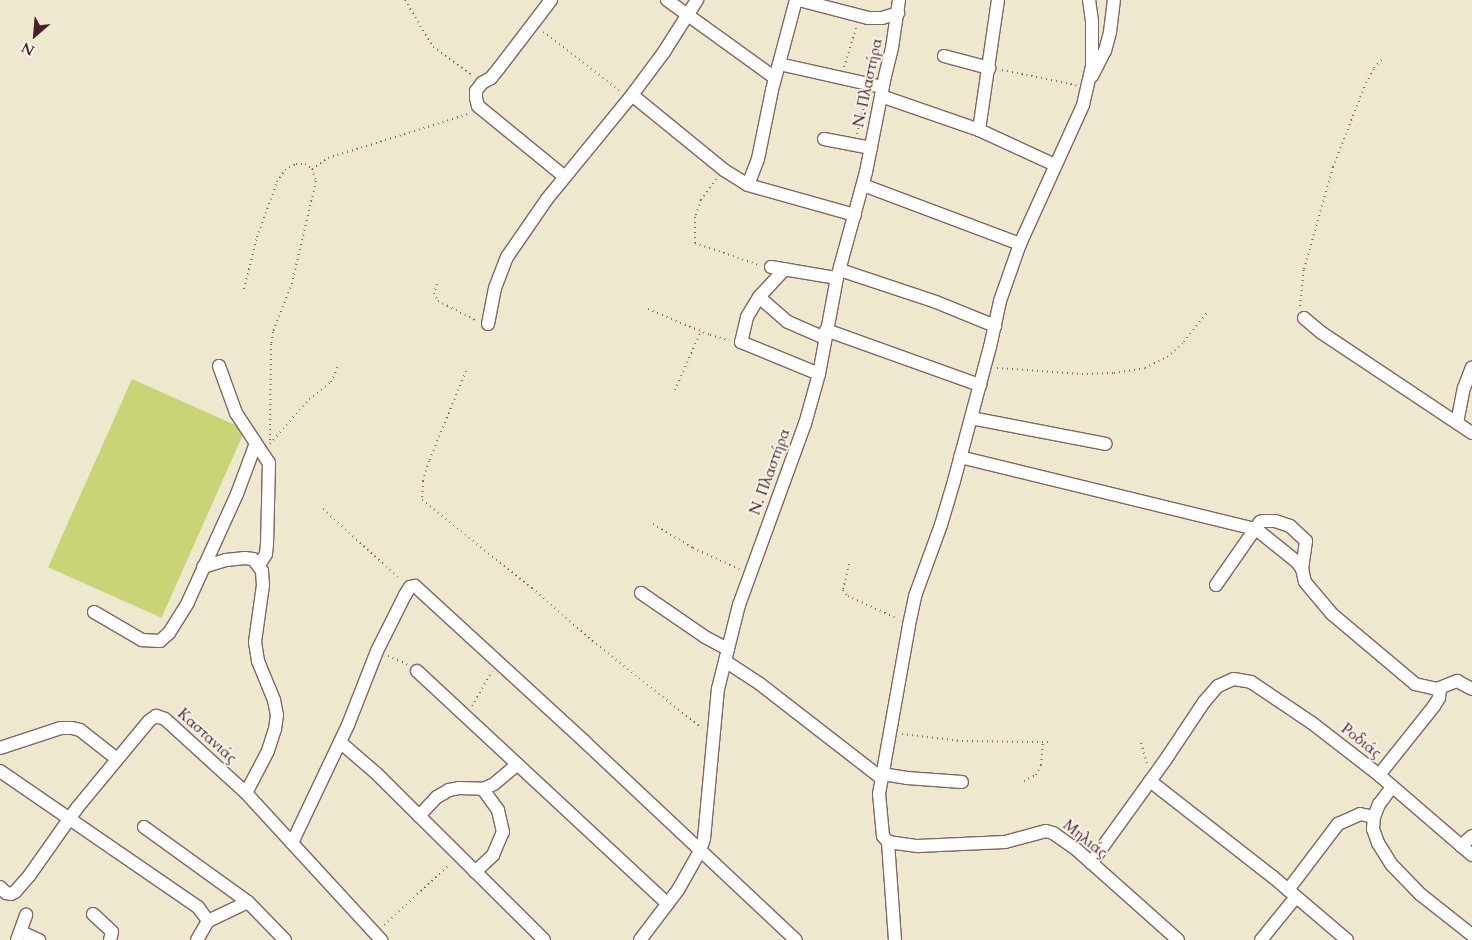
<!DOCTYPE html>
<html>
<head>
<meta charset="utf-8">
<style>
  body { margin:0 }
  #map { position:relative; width:1472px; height:940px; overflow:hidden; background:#ede8ce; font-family:Cardo,serif }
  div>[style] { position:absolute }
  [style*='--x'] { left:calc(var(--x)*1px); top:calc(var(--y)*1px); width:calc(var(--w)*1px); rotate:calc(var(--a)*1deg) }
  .green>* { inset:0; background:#c8d475; transform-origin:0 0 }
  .path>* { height:2px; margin-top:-1px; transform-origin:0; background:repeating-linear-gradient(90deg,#836564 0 1px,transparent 0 5px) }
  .roads { filter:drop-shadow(1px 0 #836564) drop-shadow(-1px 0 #836564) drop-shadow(0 1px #836564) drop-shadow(0 -1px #836564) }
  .minor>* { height:12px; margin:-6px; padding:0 6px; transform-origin:6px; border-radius:6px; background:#fff }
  span { translate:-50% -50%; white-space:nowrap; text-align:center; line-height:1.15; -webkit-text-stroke:4px #f7f3e8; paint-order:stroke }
  .street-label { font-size:15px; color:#4a1f2b }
  .north { position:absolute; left:10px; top:10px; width:50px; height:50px; -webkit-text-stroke:4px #f7f3e8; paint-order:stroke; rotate:207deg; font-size:14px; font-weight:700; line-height:20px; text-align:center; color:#4a1f2b }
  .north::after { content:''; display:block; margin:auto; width:18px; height:22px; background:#4a1f2b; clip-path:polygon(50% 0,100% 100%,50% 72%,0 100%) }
</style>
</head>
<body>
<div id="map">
  <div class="green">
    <i style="left:132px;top:379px;width:124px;height:206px;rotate:24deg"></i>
  </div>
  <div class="path">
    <i style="--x:405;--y:0;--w:55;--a:59.2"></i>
    <i style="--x:433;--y:47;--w:48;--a:35.7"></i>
    <i style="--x:543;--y:32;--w:97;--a:37.5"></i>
    <i style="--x:844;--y:67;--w:41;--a:-72.9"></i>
    <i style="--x:1002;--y:70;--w:76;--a:11.5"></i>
    <i style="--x:857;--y:134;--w:40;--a:-75.6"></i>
    <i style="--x:312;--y:169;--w:19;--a:-35"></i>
    <i style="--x:328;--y:158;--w:147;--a:-17.4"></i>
    <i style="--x:716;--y:179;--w:26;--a:126"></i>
    <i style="--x:701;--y:200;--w:18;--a:109"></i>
    <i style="--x:695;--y:217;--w:26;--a:90"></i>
    <i style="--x:695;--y:243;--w:68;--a:19"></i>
    <i style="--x:437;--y:284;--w:9;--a:108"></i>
    <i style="--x:434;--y:293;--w:9;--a:63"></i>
    <i style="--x:438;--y:301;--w:44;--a:27.1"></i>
    <i style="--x:244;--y:289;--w:54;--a:-76"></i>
    <i style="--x:257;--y:237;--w:59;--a:-70"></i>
    <i style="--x:277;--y:182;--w:14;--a:-56"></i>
    <i style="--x:285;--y:170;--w:13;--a:-29"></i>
    <i style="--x:296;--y:164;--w:9;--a:0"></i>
    <i style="--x:305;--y:164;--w:9;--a:36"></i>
    <i style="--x:312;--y:169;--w:13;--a:72"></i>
    <i style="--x:316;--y:181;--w:105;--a:103.2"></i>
    <i style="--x:292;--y:283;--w:53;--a:111.2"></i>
    <i style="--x:273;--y:332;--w:12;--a:99"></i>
    <i style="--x:271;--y:344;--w:97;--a:90.6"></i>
    <i style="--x:1300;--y:306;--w:37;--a:-84"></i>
    <i style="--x:1304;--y:269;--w:106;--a:-74.1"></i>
    <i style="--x:1333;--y:167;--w:90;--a:-68.6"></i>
    <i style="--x:1366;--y:83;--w:17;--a:-62"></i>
    <i style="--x:1374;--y:68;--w:12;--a:-48"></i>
    <i style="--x:648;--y:309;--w:67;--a:22.8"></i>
    <i style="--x:710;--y:335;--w:20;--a:15"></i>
    <i style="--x:997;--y:368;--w:85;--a:4"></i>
    <i style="--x:1082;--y:374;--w:32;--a:-2"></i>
    <i style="--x:1114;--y:373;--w:31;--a:-9"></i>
    <i style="--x:1145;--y:368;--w:25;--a:-27"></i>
    <i style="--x:1167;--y:357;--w:23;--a:-41"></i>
    <i style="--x:1184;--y:342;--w:37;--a:-52"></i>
    <i style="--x:466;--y:371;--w:97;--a:112.3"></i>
    <i style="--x:429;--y:461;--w:21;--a:107"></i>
    <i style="--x:423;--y:481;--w:19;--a:93"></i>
    <i style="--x:422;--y:500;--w:141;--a:38.7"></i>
    <i style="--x:532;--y:588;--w:85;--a:41.2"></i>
    <i style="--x:596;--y:644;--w:135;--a:38.4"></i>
    <i style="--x:675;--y:390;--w:64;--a:-66.2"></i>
    <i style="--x:270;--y:444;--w:60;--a:-49.1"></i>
    <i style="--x:309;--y:399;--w:28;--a:-38"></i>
    <i style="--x:331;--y:382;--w:17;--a:-66"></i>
    <i style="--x:323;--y:509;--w:104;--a:42.3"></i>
    <i style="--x:653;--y:524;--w:47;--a:31"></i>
    <i style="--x:693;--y:548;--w:51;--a:24.5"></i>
    <i style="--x:849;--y:564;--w:27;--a:103"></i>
    <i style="--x:843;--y:590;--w:8;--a:50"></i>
    <i style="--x:848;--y:596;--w:55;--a:24.7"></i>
    <i style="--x:388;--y:656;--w:21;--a:23"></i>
    <i style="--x:472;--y:706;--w:40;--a:-60.3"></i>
    <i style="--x:902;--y:734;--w:60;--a:6.7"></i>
    <i style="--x:962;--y:741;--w:87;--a:0.7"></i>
    <i style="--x:1141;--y:743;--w:22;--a:74"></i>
    <i style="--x:1024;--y:781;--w:13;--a:-27"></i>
    <i style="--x:1036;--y:775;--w:11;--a:-63"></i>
    <i style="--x:1041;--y:765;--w:23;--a:-85"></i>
    <i style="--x:384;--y:925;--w:90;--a:-42.7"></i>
  </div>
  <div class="roads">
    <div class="minor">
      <i style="--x:551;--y:0;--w:86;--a:127.4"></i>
      <i style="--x:499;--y:68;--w:13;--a:129"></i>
      <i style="--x:491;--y:78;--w:10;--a:151"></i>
      <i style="--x:482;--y:83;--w:10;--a:127"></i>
      <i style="--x:476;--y:91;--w:7;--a:90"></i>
      <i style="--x:476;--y:98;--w:8;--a:76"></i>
      <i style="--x:478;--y:106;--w:112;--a:39.2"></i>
      <i style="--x:667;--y:0;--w:133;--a:35.8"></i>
      <i style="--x:799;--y:0;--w:71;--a:14.6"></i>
      <i style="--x:868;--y:18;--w:14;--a:0"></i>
      <i style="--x:882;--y:18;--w:17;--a:-17"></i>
      <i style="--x:944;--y:56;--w:47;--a:14.9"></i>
      <i style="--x:779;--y:64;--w:106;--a:12.6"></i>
      <i style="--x:1092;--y:76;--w:28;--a:-63"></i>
      <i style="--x:1105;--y:51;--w:20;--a:-75"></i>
      <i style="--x:1110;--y:32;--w:32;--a:-83"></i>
      <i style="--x:632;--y:95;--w:119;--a:39.2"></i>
      <i style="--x:724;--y:170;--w:28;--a:32"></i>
      <i style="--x:748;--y:185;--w:111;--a:15.7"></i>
      <i style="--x:881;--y:96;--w:104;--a:19.1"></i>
      <i style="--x:979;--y:130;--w:84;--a:24.7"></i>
      <i style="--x:979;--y:130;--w:131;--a:-81.7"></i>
      <i style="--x:824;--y:139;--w:48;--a:10.8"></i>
      <i style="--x:748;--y:185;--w:28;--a:-69"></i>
      <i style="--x:758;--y:159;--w:70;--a:-78.5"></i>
      <i style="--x:772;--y:90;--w:93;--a:-75.1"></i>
      <i style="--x:863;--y:185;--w:168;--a:20.6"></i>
      <i style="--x:771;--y:267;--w:67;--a:9.5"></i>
      <i style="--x:785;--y:269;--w:38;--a:133"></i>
      <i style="--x:759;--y:297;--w:23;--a:121"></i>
      <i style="--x:747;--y:317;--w:26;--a:103"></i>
      <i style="--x:741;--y:342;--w:84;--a:22.3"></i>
      <i style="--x:840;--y:270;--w:101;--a:18.4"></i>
      <i style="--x:936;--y:302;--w:64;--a:22.1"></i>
      <i style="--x:759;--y:297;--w:38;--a:41"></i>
      <i style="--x:788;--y:322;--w:40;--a:23.4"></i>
      <i style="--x:1304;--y:318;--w:23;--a:40"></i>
      <i style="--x:1322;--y:333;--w:180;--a:33.7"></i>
      <i style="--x:488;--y:324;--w:37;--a:-79"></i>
      <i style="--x:495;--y:288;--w:33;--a:-69"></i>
      <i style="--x:507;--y:257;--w:70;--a:-55.4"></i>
      <i style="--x:547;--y:199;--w:134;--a:-50.7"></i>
      <i style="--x:632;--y:95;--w:54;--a:-53.3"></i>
      <i style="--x:664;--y:52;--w:62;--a:-57.6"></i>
      <i style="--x:826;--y:330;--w:164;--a:19.7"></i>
      <i style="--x:219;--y:366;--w:50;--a:70.1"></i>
      <i style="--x:236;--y:413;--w:60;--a:56.6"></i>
      <i style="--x:269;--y:463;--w:81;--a:91.4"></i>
      <i style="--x:267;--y:544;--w:10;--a:96"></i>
      <i style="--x:266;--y:554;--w:13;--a:122"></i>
      <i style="--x:971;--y:418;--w:137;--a:10.9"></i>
      <i style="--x:1457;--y:423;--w:36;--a:-79"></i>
      <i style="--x:1464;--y:388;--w:22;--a:-69"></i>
      <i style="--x:960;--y:457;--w:305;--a:13.7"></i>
      <i style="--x:1256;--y:529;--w:53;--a:38.8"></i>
      <i style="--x:1297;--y:562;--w:9;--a:54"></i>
      <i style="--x:1302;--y:569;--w:13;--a:77"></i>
      <i style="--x:1305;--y:582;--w:42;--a:49.8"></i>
      <i style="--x:1332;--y:614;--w:109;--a:40.1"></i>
      <i style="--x:1415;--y:684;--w:23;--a:13"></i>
      <i style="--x:1437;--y:689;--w:22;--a:-22"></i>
      <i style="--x:1457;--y:681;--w:17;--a:28"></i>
      <i style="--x:203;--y:567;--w:24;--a:-17"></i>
      <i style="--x:226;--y:560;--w:19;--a:-6"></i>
      <i style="--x:245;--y:558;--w:8;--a:7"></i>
      <i style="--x:253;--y:559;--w:15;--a:53"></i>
      <i style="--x:262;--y:571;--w:14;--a:86"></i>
      <i style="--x:263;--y:585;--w:58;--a:98"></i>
      <i style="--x:255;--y:642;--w:19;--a:81"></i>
      <i style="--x:258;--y:661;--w:42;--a:67.7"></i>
      <i style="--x:274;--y:700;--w:15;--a:79"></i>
      <i style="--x:277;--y:715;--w:14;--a:98"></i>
      <i style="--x:275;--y:729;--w:23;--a:108"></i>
      <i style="--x:268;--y:751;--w:47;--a:117.6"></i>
      <i style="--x:1216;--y:585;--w:77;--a:-55.1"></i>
      <i style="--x:1260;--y:522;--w:3;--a:-18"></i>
      <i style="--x:1263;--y:521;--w:12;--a:0"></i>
      <i style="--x:1275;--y:521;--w:16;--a:18"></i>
      <i style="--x:1290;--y:526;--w:22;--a:43"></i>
      <i style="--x:1306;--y:541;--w:28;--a:98"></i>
      <i style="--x:641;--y:593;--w:78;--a:34.5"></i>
      <i style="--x:705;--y:637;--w:26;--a:28"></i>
      <i style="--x:94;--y:612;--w:56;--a:30.3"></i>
      <i style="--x:142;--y:640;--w:18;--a:3"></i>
      <i style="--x:160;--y:641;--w:12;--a:-42"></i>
      <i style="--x:169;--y:633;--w:36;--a:-58"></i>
      <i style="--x:188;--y:602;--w:119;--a:-65.6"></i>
      <i style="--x:237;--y:494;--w:54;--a:-69.6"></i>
      <i style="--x:725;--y:661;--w:42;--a:33.3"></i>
      <i style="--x:760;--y:684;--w:153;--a:37.8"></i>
      <i style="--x:417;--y:671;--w:342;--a:42.9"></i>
      <i style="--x:340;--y:742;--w:49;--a:40.9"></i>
      <i style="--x:377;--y:774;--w:235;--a:44.8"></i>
      <i style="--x:0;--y:748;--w:64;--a:-18.2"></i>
      <i style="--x:61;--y:728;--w:11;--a:0"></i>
      <i style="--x:72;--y:728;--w:8;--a:14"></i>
      <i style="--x:80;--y:730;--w:47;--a:38.1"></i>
      <i style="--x:0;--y:771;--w:240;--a:34.5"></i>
      <i style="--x:198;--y:907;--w:17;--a:54"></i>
      <i style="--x:882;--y:774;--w:25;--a:9"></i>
      <i style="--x:907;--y:778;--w:55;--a:4.2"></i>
      <i style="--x:1379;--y:775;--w:88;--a:-51.4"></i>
      <i style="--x:1434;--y:706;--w:9;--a:-58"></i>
      <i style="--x:1439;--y:698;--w:10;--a:-84"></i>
      <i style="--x:1150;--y:781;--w:156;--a:38"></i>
      <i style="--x:1273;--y:877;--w:97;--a:40.4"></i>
      <i style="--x:1392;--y:787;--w:21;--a:127"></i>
      <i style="--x:1379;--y:804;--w:14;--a:111"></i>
      <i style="--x:1374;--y:817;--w:12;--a:95"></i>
      <i style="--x:1373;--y:829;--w:15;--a:70"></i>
      <i style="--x:1378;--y:843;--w:26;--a:58"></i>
      <i style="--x:1392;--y:865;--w:40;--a:46"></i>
      <i style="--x:1420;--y:894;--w:66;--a:38.3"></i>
      <i style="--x:419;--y:816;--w:26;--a:-47"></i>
      <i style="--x:437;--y:797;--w:14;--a:-30"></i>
      <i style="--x:449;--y:790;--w:10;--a:-11"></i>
      <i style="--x:459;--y:788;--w:24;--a:2"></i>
      <i style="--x:483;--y:789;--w:12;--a:-24"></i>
      <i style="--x:494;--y:784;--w:30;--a:-40"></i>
      <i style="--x:144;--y:827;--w:128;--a:35.8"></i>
      <i style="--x:248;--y:902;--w:53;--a:45.8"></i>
      <i style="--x:888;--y:842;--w:30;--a:8"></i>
      <i style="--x:918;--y:846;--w:87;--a:-2.6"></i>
      <i style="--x:1005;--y:842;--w:42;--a:-15"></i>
      <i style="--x:1046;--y:831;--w:7;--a:16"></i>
      <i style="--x:1053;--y:833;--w:29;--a:35"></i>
      <i style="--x:1077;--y:850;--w:135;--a:41.7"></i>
      <i style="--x:292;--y:843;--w:131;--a:-64.6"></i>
      <i style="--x:348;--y:725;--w:79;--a:-68.6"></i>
      <i style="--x:377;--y:651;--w:63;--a:-63.4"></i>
      <i style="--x:405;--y:595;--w:9;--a:-58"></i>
      <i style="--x:410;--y:587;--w:5;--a:-11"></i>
      <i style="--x:415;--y:586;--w:231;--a:42.5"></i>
      <i style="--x:585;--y:742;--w:289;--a:43.2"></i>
      <i style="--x:1461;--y:846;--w:15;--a:-42"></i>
      <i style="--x:1091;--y:863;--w:128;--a:-54.2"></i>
      <i style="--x:1166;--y:759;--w:69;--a:-56.3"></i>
      <i style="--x:1204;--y:702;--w:21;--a:-49"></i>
      <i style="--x:1218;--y:686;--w:17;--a:-24"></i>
      <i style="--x:1234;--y:679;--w:17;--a:10"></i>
      <i style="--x:1251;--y:682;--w:73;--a:33.9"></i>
      <i style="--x:1312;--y:723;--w:85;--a:37.8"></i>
      <i style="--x:1379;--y:775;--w:123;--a:40.7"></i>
      <i style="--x:475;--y:872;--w:25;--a:-43"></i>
      <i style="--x:493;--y:855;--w:25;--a:-67"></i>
      <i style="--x:503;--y:832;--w:23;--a:-103"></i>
      <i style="--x:498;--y:810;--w:26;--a:-126"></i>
      <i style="--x:0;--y:887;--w:8;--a:45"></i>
      <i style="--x:6;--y:893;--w:5;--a:11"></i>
      <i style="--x:11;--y:894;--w:4;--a:-27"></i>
      <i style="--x:15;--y:892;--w:21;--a:-49"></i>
      <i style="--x:29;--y:876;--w:83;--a:-54.8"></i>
      <i style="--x:77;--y:808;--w:113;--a:-50.4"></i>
      <i style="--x:149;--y:721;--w:9;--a:-36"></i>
      <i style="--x:156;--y:716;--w:9;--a:18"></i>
      <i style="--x:165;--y:719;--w:110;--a:42.4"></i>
      <i style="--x:246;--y:793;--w:200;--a:47.4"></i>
      <i style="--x:1288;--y:890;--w:83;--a:-52.9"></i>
      <i style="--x:1338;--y:824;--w:24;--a:-24"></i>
      <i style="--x:1360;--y:814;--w:14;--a:12"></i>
      <i style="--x:93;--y:914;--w:26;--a:43"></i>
      <i style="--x:112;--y:932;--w:8;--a:104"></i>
      <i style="--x:21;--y:932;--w:20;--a:24"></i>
      <i style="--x:17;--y:940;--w:27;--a:-70"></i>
      <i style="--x:197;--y:940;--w:22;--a:-60"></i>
      <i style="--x:208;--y:921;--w:44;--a:-25.4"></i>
      <i style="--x:640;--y:940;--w:63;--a:-52.8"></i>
      <i style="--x:678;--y:890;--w:45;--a:-60.6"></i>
      <i style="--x:700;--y:851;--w:13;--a:-72"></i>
      <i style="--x:704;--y:839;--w:151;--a:-84.7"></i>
      <i style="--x:718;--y:689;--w:87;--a:-76"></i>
      <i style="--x:739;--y:605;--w:193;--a:-70"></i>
      <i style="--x:805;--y:424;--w:52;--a:-74.4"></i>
      <i style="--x:819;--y:374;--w:98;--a:-79.4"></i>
      <i style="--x:837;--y:278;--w:110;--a:-74.7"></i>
      <i style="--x:866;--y:172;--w:98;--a:-78.8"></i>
      <i style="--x:885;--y:76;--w:29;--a:-76"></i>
      <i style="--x:892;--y:48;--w:49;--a:-81.7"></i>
      <i style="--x:895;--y:940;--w:98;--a:-94.1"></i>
      <i style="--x:888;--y:842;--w:8;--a:-130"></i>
      <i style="--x:883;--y:836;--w:42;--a:-95.4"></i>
      <i style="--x:879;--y:794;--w:172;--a:-79.9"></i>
      <i style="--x:909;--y:625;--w:30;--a:-78"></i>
      <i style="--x:915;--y:596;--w:76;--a:-69.9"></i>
      <i style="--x:941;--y:525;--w:46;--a:-73.5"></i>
      <i style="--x:954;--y:481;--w:139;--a:-75"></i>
      <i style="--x:990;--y:347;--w:47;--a:-77.7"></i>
      <i style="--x:1000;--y:301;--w:60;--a:-70.7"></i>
      <i style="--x:1020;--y:244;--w:153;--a:-65.6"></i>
      <i style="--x:1083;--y:105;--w:40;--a:-77"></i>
      <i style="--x:1092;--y:66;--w:45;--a:-90"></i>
      <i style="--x:1092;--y:21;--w:21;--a:-98"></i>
      <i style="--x:1261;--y:940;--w:55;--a:-50.9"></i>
    </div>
  </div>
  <div class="street-label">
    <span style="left:868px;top:83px;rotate:-78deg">Ν. Πλαστήρα</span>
    <span style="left:770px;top:472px;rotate:-70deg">Ν. Πλαστήρα</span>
    <span style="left:207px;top:736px;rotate:42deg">Καστανιάς</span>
    <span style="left:1361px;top:741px;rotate:38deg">Ροδιάς</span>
    <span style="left:1085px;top:839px;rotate:38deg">Μηλιάς</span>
  </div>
  <div class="north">N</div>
</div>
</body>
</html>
